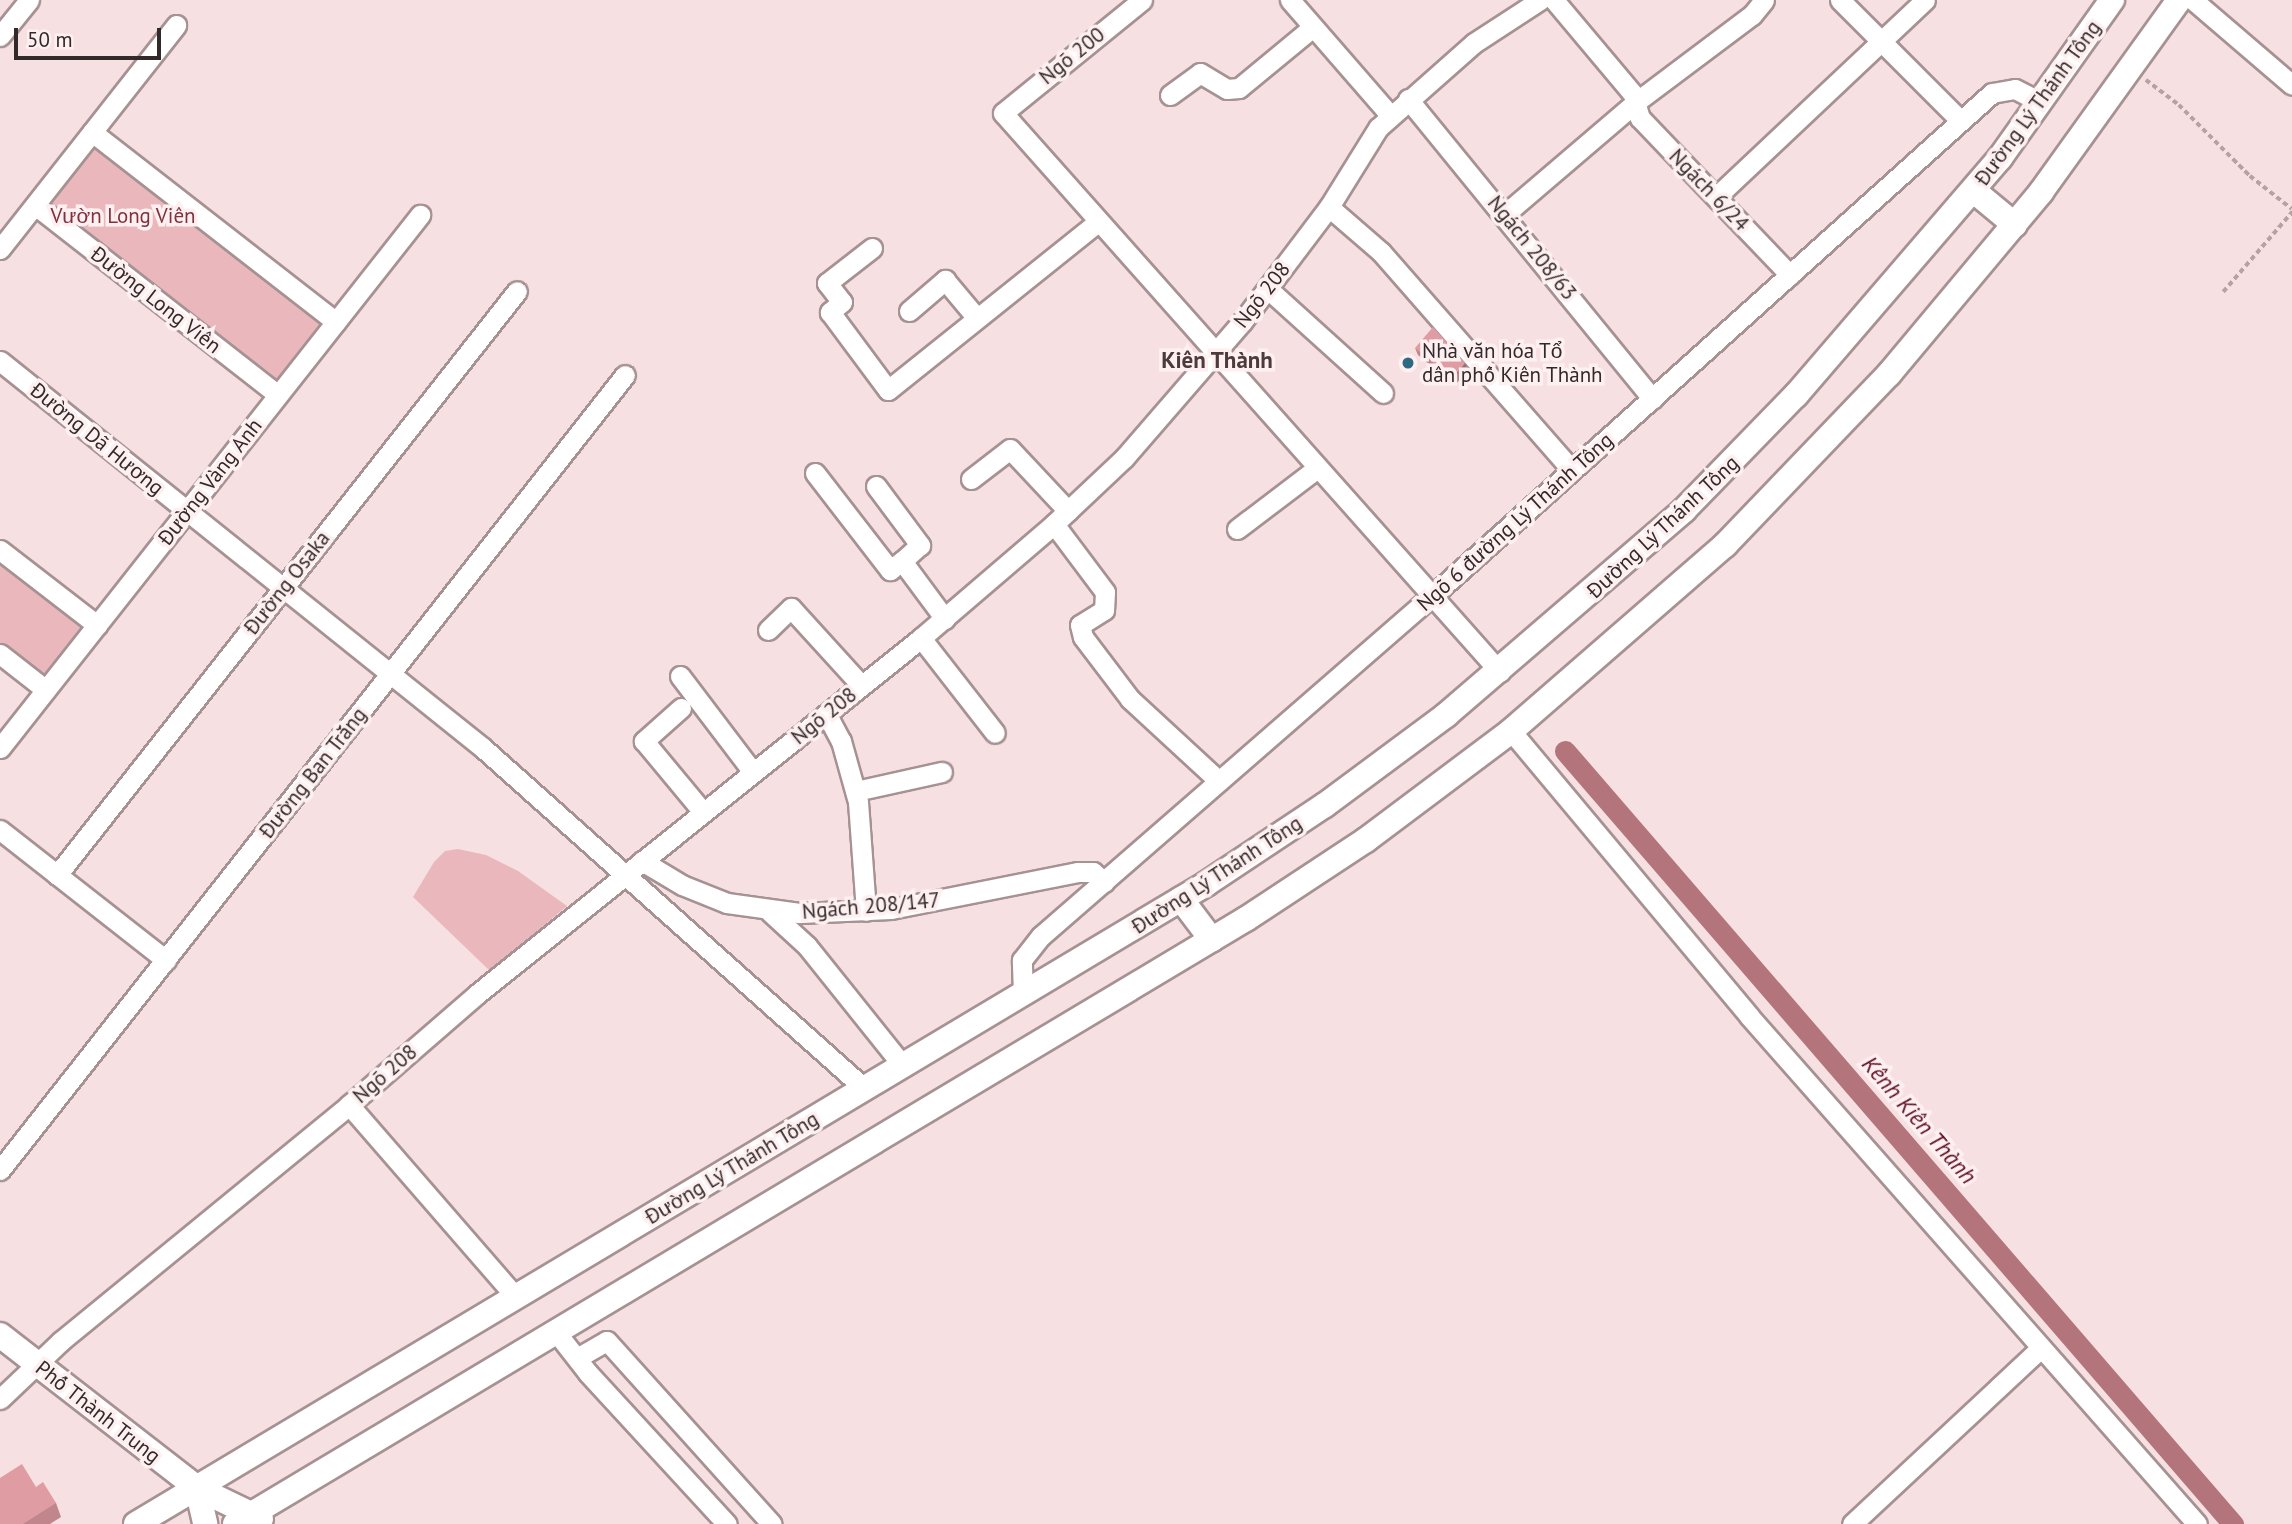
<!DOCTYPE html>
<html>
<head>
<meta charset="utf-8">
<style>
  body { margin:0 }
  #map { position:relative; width:2292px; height:1524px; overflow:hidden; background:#f7e0e2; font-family:"PT Sans",sans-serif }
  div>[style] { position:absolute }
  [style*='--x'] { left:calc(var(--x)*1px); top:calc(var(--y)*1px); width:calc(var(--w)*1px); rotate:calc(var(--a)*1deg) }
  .green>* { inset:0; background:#eab8bc; transform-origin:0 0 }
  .canal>* { height:21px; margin:-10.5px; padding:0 10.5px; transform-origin:10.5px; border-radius:10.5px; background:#b4747b }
  .path>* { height:3.5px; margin-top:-1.75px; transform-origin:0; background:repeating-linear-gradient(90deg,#b5a3a4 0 5px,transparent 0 8.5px) }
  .roads { filter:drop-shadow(2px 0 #a69193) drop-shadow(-2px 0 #a69193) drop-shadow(0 2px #a69193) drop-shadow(0 -2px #a69193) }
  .minor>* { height:19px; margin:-9.5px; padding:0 9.5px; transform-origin:9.5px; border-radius:9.5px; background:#fff }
  .major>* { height:24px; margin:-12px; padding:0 12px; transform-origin:12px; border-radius:12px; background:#fff }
  .wall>* { inset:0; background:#c0868b }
  .shaded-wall>* { inset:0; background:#9c6d71 }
  .building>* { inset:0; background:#df9ca2 }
  .dots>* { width:19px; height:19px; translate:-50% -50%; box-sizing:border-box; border:4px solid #fef0f1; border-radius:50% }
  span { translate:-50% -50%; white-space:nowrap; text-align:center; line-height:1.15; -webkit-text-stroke:7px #fef0f1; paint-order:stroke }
  .street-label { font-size:21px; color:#322a2a }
  .park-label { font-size:21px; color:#81313e }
  .poi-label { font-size:21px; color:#322a2a }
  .left { translate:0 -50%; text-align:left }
  .neighbourhood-label { font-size:23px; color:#4c3a3c; font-weight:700 }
  .water-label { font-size:23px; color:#5e0e22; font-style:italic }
  .scale { position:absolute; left:14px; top:28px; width:147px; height:32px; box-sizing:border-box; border:4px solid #322a2a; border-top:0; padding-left:9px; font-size:21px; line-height:24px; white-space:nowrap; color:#322a2a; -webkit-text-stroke:5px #fef0f1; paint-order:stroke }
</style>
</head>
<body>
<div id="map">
  <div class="green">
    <i style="left:92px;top:132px;width:309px;height:93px;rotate:38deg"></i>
    <i style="clip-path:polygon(0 550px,97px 625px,46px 690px,0 654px)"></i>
    <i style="clip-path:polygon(458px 849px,486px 855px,518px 871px,567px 906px,490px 971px,413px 897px,434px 862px,445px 851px)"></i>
  </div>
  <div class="canal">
    <i style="--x:1565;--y:751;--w:1022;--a:49.17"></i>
  </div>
  <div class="path">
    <i style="--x:2146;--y:80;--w:41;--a:37.1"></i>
    <i style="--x:2179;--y:105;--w:100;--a:45"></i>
    <i style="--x:2250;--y:176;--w:53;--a:38.2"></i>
    <i style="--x:2223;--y:292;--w:106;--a:-49.2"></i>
  </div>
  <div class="roads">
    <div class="minor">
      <i style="--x:1142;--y:0;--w:179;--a:140.9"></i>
      <i style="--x:1003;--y:113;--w:748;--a:48.36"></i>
      <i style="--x:1290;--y:0;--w:152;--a:49"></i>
      <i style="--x:1554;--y:0;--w:123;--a:50"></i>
      <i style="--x:1633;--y:94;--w:25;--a:74"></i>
      <i style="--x:1640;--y:118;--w:217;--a:46.3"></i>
      <i style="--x:1840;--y:0;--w:171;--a:45"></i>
      <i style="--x:2193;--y:0;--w:130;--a:40.6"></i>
      <i style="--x:0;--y:36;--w:46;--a:-51.1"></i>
      <i style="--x:1170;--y:95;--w:37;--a:-36"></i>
      <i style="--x:1200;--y:73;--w:31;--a:31"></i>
      <i style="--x:1227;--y:89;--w:12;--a:-5"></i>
      <i style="--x:1239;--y:88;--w:96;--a:-39.5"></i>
      <i style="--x:1408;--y:99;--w:387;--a:50.8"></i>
      <i style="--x:92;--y:132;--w:309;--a:37.9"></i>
      <i style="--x:1716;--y:197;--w:287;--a:-43.3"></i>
      <i style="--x:35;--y:205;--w:308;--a:38"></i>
      <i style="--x:1329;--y:207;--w:69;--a:40.9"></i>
      <i style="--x:1381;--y:252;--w:290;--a:48.8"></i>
      <i style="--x:1505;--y:214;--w:172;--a:-40.5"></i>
      <i style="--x:1636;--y:102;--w:145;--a:-36.9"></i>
      <i style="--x:1752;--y:15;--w:19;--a:-51"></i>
      <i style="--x:872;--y:248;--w:57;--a:142.1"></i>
      <i style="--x:827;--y:283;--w:24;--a:52"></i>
      <i style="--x:842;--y:302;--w:16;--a:140"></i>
      <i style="--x:830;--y:312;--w:97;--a:53.4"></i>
      <i style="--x:888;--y:390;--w:269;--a:-38.7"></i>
      <i style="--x:0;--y:249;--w:285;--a:-51.8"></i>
      <i style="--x:1268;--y:289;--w:155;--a:42.1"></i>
      <i style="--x:909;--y:311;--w:48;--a:-40.7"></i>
      <i style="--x:945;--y:280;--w:48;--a:50"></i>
      <i style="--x:0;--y:361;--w:619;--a:38.7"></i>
      <i style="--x:483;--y:748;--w:512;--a:41.75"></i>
      <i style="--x:815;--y:473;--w:123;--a:52.3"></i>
      <i style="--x:890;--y:570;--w:15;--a:-37"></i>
      <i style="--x:902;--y:561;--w:72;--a:53.4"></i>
      <i style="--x:971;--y:479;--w:49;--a:-37.6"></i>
      <i style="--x:1010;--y:449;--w:85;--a:46.9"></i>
      <i style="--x:876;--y:486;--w:74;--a:53.3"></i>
      <i style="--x:920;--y:545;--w:24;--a:138"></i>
      <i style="--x:1054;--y:524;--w:85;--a:53.1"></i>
      <i style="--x:1105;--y:592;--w:18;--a:93"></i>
      <i style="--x:1104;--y:610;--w:28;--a:148"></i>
      <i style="--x:1080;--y:625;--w:12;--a:76"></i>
      <i style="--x:1083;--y:637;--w:78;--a:52.8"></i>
      <i style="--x:1130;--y:699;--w:121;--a:42.7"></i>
      <i style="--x:1237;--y:529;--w:99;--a:-37.2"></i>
      <i style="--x:0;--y:550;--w:123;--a:37.7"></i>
      <i style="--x:768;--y:630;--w:32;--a:-44"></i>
      <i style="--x:791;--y:608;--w:104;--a:47.7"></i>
      <i style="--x:921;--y:638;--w:120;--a:52.1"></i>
      <i style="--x:0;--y:654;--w:58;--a:38"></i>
      <i style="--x:680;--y:676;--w:121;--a:52.8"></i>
      <i style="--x:681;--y:708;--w:50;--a:138.3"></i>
      <i style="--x:644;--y:741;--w:92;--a:50.3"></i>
      <i style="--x:827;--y:715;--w:30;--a:62"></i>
      <i style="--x:841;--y:741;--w:63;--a:74.4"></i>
      <i style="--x:858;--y:802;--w:109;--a:85.8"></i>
      <i style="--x:1511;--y:731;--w:371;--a:50.1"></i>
      <i style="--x:1749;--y:1016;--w:677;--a:48.59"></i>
      <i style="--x:0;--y:748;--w:679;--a:-51.76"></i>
      <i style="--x:856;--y:791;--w:88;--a:-12.5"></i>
      <i style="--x:0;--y:830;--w:211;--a:38.1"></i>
      <i style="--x:642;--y:861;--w:47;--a:31"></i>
      <i style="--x:682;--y:885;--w:48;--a:21.8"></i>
      <i style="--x:727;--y:903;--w:73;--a:7.9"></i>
      <i style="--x:799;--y:913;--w:92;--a:-2.5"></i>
      <i style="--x:891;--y:909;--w:191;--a:-11.2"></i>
      <i style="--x:1078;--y:872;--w:15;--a:0"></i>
      <i style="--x:1093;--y:872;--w:15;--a:42"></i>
      <i style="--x:57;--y:875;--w:743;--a:-51.77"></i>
      <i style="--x:770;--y:912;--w:50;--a:42.6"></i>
      <i style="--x:807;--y:946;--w:154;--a:51.3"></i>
      <i style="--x:1023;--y:994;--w:34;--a:-92"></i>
      <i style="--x:1022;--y:960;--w:31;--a:-52"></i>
      <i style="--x:1041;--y:936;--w:532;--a:-41.03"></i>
      <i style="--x:1442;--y:587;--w:739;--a:-41.93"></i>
      <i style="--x:1992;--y:93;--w:23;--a:-10"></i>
      <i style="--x:2015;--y:89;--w:29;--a:27"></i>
      <i style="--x:349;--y:1105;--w:254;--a:49"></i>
      <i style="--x:0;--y:1170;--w:1011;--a:-51.83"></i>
      <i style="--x:556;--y:1332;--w:52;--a:52"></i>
      <i style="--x:588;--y:1373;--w:205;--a:47.4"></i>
      <i style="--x:577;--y:1358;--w:34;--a:-30"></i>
      <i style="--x:607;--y:1341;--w:246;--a:48"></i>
      <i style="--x:0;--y:1399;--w:84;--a:-43.6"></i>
      <i style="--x:61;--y:1341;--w:372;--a:-39.3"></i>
      <i style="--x:349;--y:1105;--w:169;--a:-40.9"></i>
      <i style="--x:477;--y:994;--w:569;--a:-38.72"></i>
      <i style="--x:921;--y:638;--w:175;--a:-40.6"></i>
      <i style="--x:1054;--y:524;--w:96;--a:-43.3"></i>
      <i style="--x:1124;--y:458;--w:180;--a:-49.1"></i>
      <i style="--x:1242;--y:322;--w:144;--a:-52.9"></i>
      <i style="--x:1329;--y:207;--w:93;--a:-58.2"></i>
      <i style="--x:1378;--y:128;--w:128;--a:-41.5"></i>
      <i style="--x:1474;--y:43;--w:79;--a:-33.1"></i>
      <i style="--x:1852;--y:1524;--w:258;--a:-43"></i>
    </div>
    <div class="major">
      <i style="--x:1974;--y:191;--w:53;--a:39.7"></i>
      <i style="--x:1181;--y:899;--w:51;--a:52.9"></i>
      <i style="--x:0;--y:1335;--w:249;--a:37.8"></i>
      <i style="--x:197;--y:1488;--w:71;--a:25.8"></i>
      <i style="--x:197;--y:1488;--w:37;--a:77"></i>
      <i style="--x:136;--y:1524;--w:1247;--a:-30.88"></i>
      <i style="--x:1206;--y:884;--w:143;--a:-33.6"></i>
      <i style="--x:1325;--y:805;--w:151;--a:-36.6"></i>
      <i style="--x:1446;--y:715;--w:314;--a:-40.7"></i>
      <i style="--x:1684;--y:510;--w:161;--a:-45.8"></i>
      <i style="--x:1796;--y:395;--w:313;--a:-49.3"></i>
      <i style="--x:2000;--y:158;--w:194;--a:-54.7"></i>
      <i style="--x:235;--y:1524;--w:1178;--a:-30.9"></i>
      <i style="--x:1246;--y:919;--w:144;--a:-33.4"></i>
      <i style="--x:1366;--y:840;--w:181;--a:-36.9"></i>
      <i style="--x:1511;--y:731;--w:284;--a:-41"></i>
      <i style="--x:1725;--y:545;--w:237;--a:-46.2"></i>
      <i style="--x:1889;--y:374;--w:237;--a:-50.1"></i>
      <i style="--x:2041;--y:192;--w:236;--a:-54.3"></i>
    </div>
  </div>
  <div class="wall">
    <i style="clip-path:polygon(1415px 348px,1468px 370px,1455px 385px,1418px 355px)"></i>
    <i style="clip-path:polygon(36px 1487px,56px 1503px,61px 1517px,50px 1524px,0 1524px)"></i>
  </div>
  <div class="shaded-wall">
    <i style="clip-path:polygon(1465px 363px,1468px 370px,1455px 385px,1452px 378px)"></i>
  </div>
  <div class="building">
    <i style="clip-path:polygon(1433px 327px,1465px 363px,1452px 378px,1415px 348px)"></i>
    <i style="clip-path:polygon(22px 1464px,36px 1487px,43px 1482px,56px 1503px,23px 1524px,0 1524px,0 1478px)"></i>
  </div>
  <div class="dots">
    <i style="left:1408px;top:363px;background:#2f6882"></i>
  </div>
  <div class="street-label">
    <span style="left:1072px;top:56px;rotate:-39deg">Ngõ 200</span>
    <span style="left:2038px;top:103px;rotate:-54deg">Đường Lý Thánh Tông</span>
    <span style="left:1709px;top:190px;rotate:46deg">Ngách 6/24</span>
    <span style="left:1532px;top:248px;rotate:51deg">Ngách 208/63</span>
    <span style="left:1262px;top:295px;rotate:-52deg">Ngõ 208</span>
    <span style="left:156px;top:300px;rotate:38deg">Đường Long Viên</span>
    <span style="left:97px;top:439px;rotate:39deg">Đường Dã Hương</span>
    <span style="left:210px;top:482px;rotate:-52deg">Đường Vàng Anh</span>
    <span style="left:1515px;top:522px;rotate:-42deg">Ngõ 6 đường Lý Thánh Tông</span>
    <span style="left:1663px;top:527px;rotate:-43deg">Đường Lý Thánh Tông</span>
    <span style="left:287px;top:583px;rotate:-52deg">Đường Osaka</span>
    <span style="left:824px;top:716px;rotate:-39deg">Ngõ 208</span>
    <span style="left:313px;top:773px;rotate:-52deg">Đường Ban Trắng</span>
    <span style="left:1217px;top:875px;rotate:-33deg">Đường Lý Thánh Tông</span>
    <span style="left:871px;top:906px;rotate:-5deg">Ngách 208/147</span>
    <span style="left:385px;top:1074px;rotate:-41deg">Ngõ 208</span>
    <span style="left:732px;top:1168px;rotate:-31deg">Đường Lý Thánh Tông</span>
    <span style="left:98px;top:1412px;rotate:38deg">Phố Thành Trung</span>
  </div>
  <div class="park-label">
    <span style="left:123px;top:216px">Vườn Long Viên</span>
  </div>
  <div class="poi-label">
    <span class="left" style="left:1422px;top:363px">Nhà văn hóa Tổ<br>dân phố Kiên Thành</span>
  </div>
  <div class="neighbourhood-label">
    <span style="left:1217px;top:360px">Kiên Thành</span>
  </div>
  <div class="water-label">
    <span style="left:1919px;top:1120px;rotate:49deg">Kênh Kiên Thành</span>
  </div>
  <div class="scale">50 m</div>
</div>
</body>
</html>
